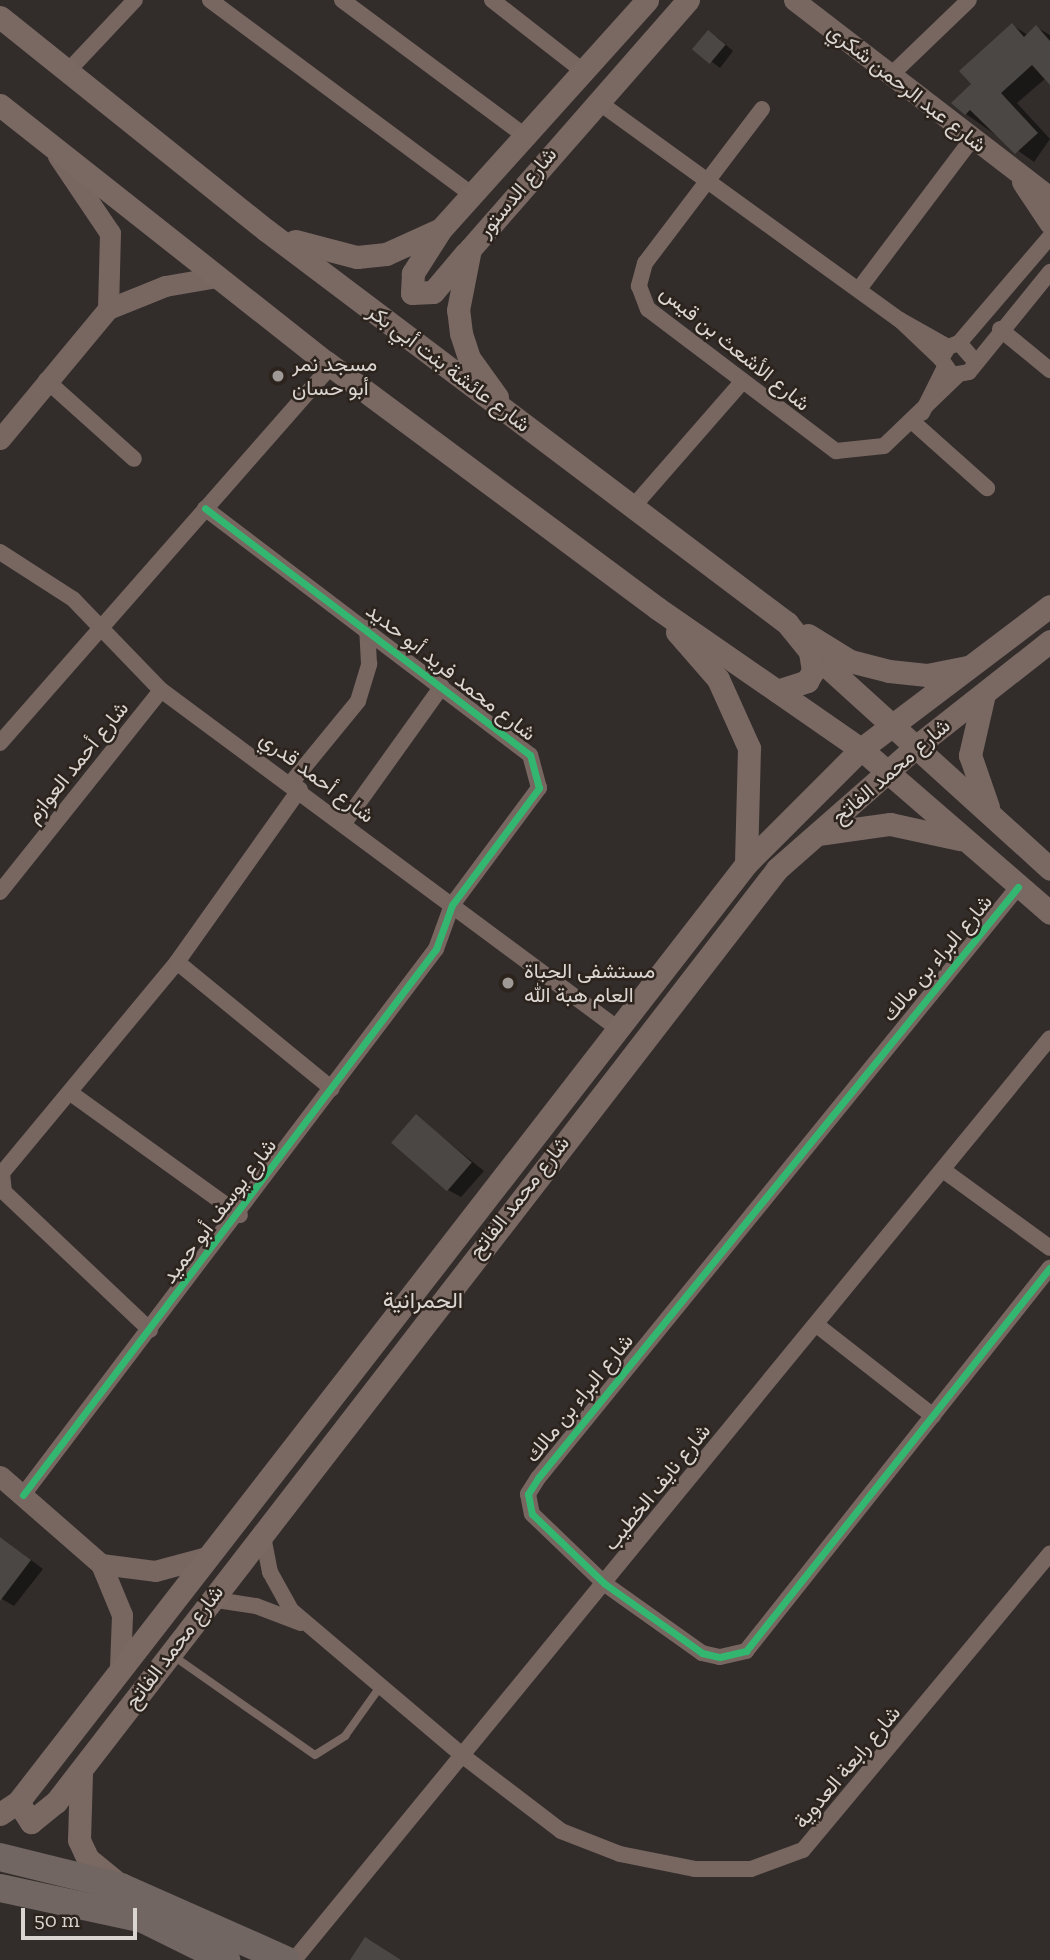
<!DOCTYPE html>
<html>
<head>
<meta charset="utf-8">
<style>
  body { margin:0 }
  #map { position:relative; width:1050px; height:1960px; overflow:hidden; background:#322d2a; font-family:"Zilla Slab",Vazirmatn,serif }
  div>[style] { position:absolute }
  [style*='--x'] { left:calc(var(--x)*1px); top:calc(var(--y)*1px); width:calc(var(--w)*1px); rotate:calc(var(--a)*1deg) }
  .shadow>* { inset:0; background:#0007 }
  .building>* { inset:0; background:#4a4744; transform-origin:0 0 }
  .service>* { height:8px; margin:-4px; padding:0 4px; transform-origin:4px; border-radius:4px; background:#786661 }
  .minor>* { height:16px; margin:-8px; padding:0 8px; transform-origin:8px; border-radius:8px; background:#786661 }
  .tertiary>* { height:21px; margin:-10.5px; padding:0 10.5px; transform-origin:10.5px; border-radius:10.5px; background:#786661 }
  .secondary>* { height:23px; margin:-11.5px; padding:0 11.5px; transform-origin:11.5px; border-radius:11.5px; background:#7a6863 }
  .trunk>* { height:28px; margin:-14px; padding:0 14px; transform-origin:14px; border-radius:14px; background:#716662 }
  .cycleway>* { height:7px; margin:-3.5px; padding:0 3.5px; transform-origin:3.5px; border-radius:3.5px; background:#33b770 }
  .dots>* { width:19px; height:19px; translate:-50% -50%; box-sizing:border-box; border:4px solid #2c231d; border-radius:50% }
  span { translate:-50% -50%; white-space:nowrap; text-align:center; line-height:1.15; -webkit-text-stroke:5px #2c231d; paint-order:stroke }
  .street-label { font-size:21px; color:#dbd5d1 }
  .poi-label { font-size:21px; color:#dbd5d1 }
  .left { translate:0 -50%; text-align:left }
  .neighbourhood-label { font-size:23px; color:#dbd5d1 }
  .scale { position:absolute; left:21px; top:1908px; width:116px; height:32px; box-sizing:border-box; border:4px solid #dbd5d1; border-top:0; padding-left:9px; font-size:21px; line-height:24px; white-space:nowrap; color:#dbd5d1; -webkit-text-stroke:5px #2c231d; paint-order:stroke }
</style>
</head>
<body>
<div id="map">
  <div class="shadow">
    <i style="clip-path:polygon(1012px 25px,1028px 35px,1036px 27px,1050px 35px,1050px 83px,1046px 78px,1017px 103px,1050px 139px,1034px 162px,966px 114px,974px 84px)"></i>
    <i style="clip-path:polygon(717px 37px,733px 51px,720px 68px,695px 49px)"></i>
    <i style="clip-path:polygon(416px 1116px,484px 1171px,461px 1197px,448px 1190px)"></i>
    <i style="clip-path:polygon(0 1537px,43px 1569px,14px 1606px,0 1598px)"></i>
  </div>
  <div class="building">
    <i style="clip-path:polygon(1012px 23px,1024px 37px,1036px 25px,1050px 41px,1050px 85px,1032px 65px,1001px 93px,1038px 133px,1015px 154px,970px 110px,965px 115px,951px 103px,971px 84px,959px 71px)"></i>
    <i style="left:708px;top:30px;width:23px;height:25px;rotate:40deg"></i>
    <i style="left:416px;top:1114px;width:74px;height:38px;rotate:41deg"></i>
    <i style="clip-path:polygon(0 1537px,31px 1560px,0 1601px)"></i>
    <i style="clip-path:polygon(365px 1937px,401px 1960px,350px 1960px)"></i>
  </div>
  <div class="service">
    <i style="--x:172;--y:1655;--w:174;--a:35"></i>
    <i style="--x:315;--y:1755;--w:36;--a:-32"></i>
    <i style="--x:345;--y:1736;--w:60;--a:-54.5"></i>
  </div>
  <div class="minor">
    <i style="--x:210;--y:0;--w:327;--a:36.6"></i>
    <i style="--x:342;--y:0;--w:232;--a:36.6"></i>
    <i style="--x:492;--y:0;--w:117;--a:38"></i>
    <i style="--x:69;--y:70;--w:96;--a:-46.7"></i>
    <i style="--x:891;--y:75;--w:108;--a:-43.9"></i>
    <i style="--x:597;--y:101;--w:374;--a:35.9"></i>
    <i style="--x:900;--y:320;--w:55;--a:29.4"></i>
    <i style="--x:762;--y:109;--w:193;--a:127.2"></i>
    <i style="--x:645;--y:263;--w:24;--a:105"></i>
    <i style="--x:639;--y:286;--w:25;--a:69"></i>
    <i style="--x:648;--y:309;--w:236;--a:37.1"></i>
    <i style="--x:836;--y:451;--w:48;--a:-5.9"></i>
    <i style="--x:884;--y:446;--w:101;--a:-43.8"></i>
    <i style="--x:859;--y:289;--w:188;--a:-53"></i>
    <i style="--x:900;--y:320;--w:57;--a:43.6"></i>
    <i style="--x:1000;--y:329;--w:65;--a:39.4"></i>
    <i style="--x:959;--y:343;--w:140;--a:-49.4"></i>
    <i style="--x:974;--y:360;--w:23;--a:-131"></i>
    <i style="--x:959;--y:343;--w:12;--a:160"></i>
    <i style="--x:948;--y:347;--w:14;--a:120"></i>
    <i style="--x:941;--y:359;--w:19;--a:55"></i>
    <i style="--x:952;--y:375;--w:17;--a:-10"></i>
    <i style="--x:969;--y:372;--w:129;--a:-51"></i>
    <i style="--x:46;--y:380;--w:118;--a:41.9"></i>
    <i style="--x:922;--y:413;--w:49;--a:-63.4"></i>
    <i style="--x:914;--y:423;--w:98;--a:41.7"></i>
    <i style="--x:632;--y:508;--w:164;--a:-48.9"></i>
    <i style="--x:0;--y:552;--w:87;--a:32.8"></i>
    <i style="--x:73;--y:599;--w:127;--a:46"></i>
    <i style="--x:161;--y:690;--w:568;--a:36.55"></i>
    <i style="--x:0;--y:743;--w:502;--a:-48.72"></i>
    <i style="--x:291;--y:783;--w:106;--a:-50.7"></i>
    <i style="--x:358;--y:701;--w:39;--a:-73"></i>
    <i style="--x:369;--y:664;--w:36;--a:-93"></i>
    <i style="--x:344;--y:823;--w:168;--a:-54.4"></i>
    <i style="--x:1018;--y:887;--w:761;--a:129.08"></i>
    <i style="--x:538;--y:1478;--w:19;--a:122"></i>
    <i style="--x:528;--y:1494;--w:20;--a:79"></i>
    <i style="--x:532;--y:1514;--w:101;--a:43.8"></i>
    <i style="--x:605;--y:1584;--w:119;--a:35.4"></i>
    <i style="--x:702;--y:1653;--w:18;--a:13"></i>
    <i style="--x:720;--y:1657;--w:27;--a:-13"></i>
    <i style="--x:746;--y:1651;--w:489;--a:-51.6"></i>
    <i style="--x:0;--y:892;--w:258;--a:-51.4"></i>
    <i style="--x:177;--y:962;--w:200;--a:39.3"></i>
    <i style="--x:72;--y:1094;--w:207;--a:35.8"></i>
    <i style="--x:943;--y:1170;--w:132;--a:36.1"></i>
    <i style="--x:818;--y:1326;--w:146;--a:38"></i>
    <i style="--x:150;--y:1330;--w:201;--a:-136.6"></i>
    <i style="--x:4;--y:1192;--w:19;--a:-96"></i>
    <i style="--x:2;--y:1173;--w:274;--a:-50.3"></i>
    <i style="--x:177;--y:962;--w:212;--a:-54.6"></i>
    <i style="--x:23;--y:1495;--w:685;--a:-52.9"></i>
    <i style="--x:436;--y:949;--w:47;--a:-70"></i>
    <i style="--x:452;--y:905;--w:146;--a:-53.4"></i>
    <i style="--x:539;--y:788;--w:34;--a:-105"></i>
    <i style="--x:530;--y:755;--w:408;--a:-142.8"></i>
    <i style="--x:262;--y:1531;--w:42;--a:79"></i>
    <i style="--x:270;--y:1572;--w:43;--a:61.1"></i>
    <i style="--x:291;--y:1610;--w:226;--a:40.3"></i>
    <i style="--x:463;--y:1756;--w:123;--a:37.4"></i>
    <i style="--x:561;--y:1831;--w:63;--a:21.3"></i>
    <i style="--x:620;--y:1854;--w:76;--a:11.3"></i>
    <i style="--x:695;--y:1869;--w:56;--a:0"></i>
    <i style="--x:751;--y:1869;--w:55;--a:-20.1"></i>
    <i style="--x:803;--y:1850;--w:386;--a:-50.2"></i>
    <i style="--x:210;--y:1599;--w:47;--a:8.7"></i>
    <i style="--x:256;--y:1606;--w:48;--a:20.7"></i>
    <i style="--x:294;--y:1960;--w:1192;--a:-50.65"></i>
  </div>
  <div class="tertiary">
    <i style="--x:794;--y:0;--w:323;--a:37.6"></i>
    <i style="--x:58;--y:156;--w:93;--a:56"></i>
    <i style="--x:110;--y:233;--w:76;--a:91.5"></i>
    <i style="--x:1022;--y:182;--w:50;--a:56.3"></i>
    <i style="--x:0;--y:439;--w:169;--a:-50.3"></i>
    <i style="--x:108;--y:309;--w:61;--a:-22"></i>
    <i style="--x:165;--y:286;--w:53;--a:-9.8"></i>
    <i style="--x:0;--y:1476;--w:134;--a:41.1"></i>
    <i style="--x:101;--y:1564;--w:55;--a:67.6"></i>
    <i style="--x:122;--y:1615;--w:52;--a:92.2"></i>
    <i style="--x:101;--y:1564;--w:54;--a:7.4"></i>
    <i style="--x:155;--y:1571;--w:54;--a:-15.1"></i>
  </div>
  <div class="secondary">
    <i style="--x:0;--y:17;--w:341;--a:38.7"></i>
    <i style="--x:266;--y:230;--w:653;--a:37.03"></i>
    <i style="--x:787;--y:623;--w:36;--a:51"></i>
    <i style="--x:810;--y:651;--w:324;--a:42.2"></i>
    <i style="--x:0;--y:105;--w:415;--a:38.3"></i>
    <i style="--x:326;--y:362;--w:412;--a:36.6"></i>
    <i style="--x:657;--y:608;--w:248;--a:34.7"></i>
    <i style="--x:861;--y:749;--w:250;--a:40.9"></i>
    <i style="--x:439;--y:232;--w:49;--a:122.4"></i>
    <i style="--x:413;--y:273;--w:20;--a:93"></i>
    <i style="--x:412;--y:293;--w:21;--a:-3"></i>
    <i style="--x:433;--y:292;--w:51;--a:-49.8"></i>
    <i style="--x:295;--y:241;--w:64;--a:14.5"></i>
    <i style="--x:357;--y:257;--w:29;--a:-6"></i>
    <i style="--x:386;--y:254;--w:60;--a:-24.4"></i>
    <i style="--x:441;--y:229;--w:308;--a:-48"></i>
    <i style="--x:497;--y:397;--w:48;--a:-125.7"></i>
    <i style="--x:469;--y:358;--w:26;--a:-108"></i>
    <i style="--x:461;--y:333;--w:23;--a:-97"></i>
    <i style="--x:458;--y:310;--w:62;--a:-78.9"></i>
    <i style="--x:470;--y:249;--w:331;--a:-48.8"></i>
    <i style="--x:677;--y:632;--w:62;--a:48.9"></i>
    <i style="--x:718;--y:679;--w:76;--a:65.8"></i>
    <i style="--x:749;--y:748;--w:116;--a:91.5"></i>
    <i style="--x:808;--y:635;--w:49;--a:31.8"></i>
    <i style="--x:850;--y:661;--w:40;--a:14.4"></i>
    <i style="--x:889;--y:671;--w:38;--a:6"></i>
    <i style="--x:927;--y:675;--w:41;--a:-11.3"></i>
    <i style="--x:777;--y:691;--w:32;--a:-18"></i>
    <i style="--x:807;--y:681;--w:12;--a:-59"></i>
    <i style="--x:813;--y:671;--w:20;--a:-99"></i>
    <i style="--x:984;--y:694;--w:63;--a:102.9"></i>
    <i style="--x:970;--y:755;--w:55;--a:70.9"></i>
    <i style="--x:818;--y:834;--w:73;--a:-7.9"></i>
    <i style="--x:890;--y:824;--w:71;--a:12.3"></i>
    <i style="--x:81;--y:1773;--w:67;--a:91.7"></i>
    <i style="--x:79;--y:1840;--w:21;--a:65"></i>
    <i style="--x:88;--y:1859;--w:41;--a:39.1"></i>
    <i style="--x:18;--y:1802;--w:24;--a:57"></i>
    <i style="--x:31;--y:1822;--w:32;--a:-39"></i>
    <i style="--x:56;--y:1802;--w:1179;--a:-52.3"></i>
    <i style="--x:777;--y:869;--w:188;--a:-41.3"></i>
    <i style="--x:918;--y:745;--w:168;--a:-38.2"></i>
    <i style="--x:0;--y:1814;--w:22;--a:-34"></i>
    <i style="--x:18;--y:1802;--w:1187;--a:-52.18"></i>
    <i style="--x:746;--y:864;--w:163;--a:-45"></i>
    <i style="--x:861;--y:749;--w:237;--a:-37.1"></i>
  </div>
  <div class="trunk">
    <i style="--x:0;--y:1857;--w:125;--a:13.9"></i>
    <i style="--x:121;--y:1887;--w:180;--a:23.9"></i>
    <i style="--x:0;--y:1888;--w:146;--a:12.2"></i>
    <i style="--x:143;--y:1919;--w:93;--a:26.3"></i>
  </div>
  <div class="cycleway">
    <i style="--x:1018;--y:887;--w:761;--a:129.08"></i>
    <i style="--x:538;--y:1478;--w:19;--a:122"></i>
    <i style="--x:528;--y:1494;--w:20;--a:79"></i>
    <i style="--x:532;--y:1514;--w:101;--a:43.8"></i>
    <i style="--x:605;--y:1584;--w:119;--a:35.4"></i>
    <i style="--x:702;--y:1653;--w:18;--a:13"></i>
    <i style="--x:720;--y:1657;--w:27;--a:-13"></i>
    <i style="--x:746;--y:1651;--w:489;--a:-51.6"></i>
    <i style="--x:23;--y:1495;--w:685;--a:-52.9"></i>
    <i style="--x:436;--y:949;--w:47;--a:-70"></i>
    <i style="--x:452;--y:905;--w:146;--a:-53.4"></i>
    <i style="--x:539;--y:788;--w:34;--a:-105"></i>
    <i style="--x:530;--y:755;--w:408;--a:-142.8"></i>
  </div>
  <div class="dots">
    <i style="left:278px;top:376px;background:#a09a97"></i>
    <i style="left:508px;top:983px;background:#a09a97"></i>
  </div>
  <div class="street-label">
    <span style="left:907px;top:88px;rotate:38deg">شارع عبد الرحمن شكري</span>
    <span style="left:517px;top:192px;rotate:-50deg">شارع الدستور</span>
    <span style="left:735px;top:348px;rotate:39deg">شارع الأشعث بن قيس</span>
    <span style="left:449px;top:368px;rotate:37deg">شارع عائشة بنت أبي بكر</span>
    <span style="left:451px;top:672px;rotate:38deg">شارع محمد فريد أبو حديد</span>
    <span style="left:77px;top:762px;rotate:-51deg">شارع أحمد العوازم</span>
    <span style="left:891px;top:771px;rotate:-41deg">شارع محمد الفاتح</span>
    <span style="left:317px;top:777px;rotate:37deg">شارع أحمد قدري</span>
    <span style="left:937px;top:958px;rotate:-50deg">شارع البراء بن مالك</span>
    <span style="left:519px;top:1197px;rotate:-52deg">شارع محمد الفاتح</span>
    <span style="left:219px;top:1211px;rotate:-53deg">شارع يوسف أبو حميد</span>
    <span style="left:579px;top:1398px;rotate:-51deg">شارع البراء بن مالك</span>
    <span style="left:657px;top:1487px;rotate:-51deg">شارع نايف الخطيب</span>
    <span style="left:174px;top:1647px;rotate:-53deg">شارع محمد الفاتح</span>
    <span style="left:847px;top:1767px;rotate:-50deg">شارع رابعة العدوية</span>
  </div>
  <div class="poi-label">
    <span class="left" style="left:292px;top:376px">مسجد نمر<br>أبو حسان</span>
    <span class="left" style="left:524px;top:983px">مستشفى الحياة<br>العام هبة الله</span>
  </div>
  <div class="neighbourhood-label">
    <span style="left:423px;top:1300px">الحمرانية</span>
  </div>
  <div class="scale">50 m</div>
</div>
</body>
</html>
